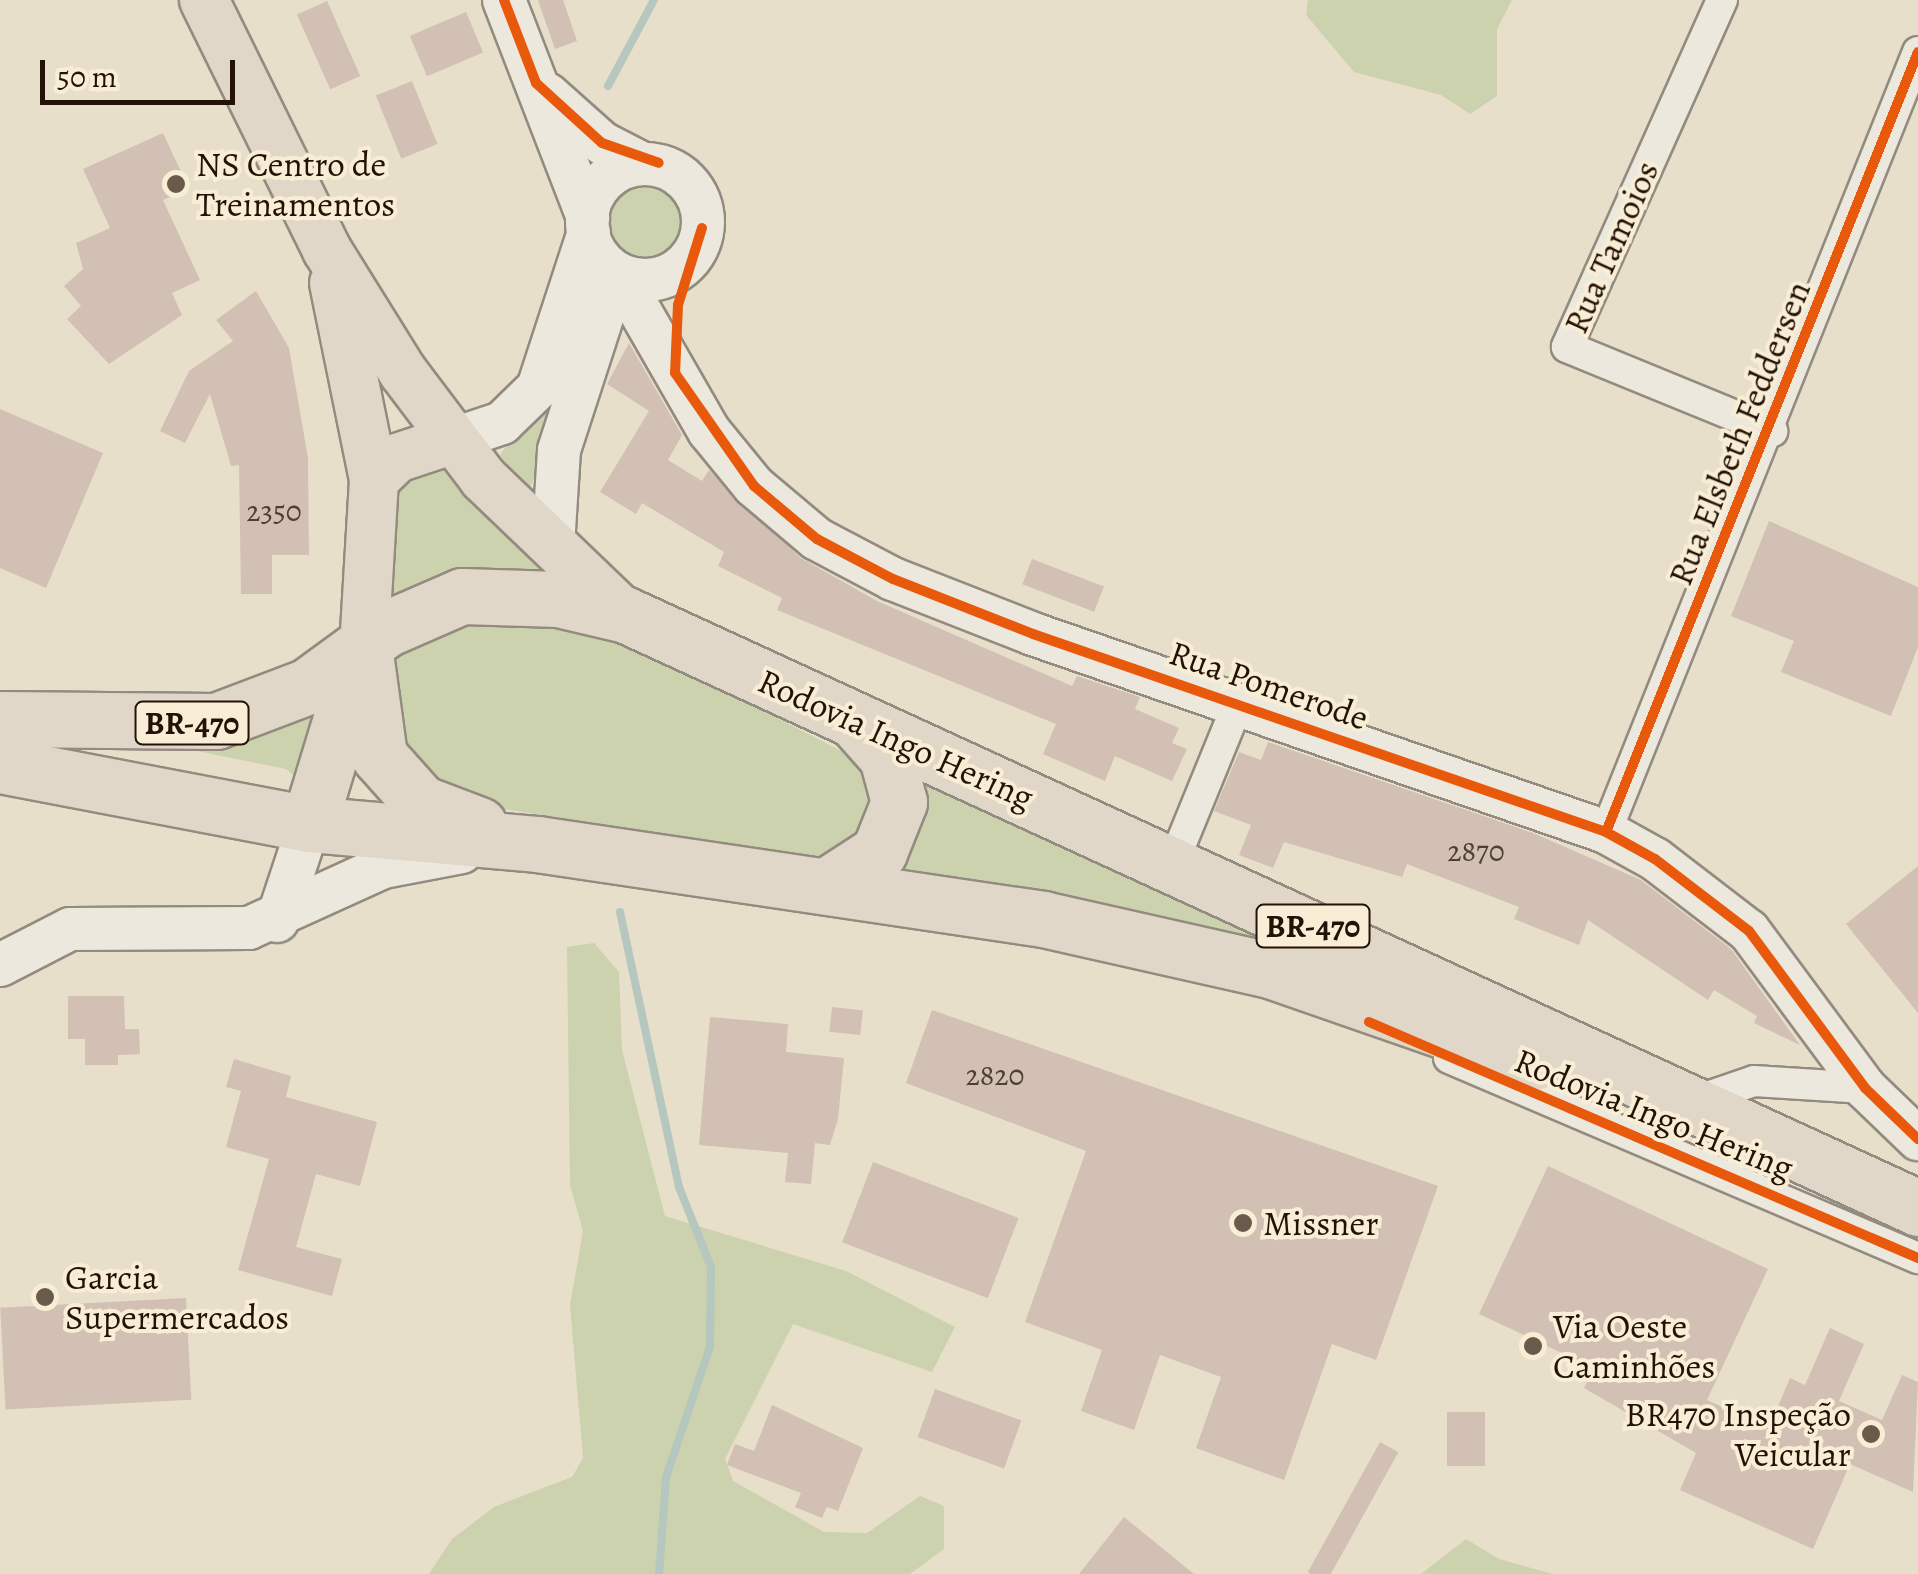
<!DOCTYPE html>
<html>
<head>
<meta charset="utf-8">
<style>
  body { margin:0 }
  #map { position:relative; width:1918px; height:1574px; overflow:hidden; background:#e8dfcb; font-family:Alegreya,serif }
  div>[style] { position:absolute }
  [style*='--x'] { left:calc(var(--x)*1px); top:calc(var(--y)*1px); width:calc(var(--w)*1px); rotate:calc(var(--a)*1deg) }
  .green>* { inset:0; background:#ccd1ae }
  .round { border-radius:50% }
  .stream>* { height:8px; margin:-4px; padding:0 4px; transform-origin:4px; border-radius:4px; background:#b5c7be }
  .building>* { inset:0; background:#d1c0b3; transform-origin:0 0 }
  .roads { filter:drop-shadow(2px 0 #938b7f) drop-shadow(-2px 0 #938b7f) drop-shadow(0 2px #938b7f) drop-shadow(0 -2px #938b7f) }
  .street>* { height:30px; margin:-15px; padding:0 15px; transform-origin:15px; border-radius:15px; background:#ece8dd }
  .secondary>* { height:42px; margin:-21px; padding:0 21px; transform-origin:21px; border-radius:21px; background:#ece8dd }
  .secondary>.ring { margin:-21px; padding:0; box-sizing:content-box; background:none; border:42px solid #ece8dd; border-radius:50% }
  .primary>* { height:48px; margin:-24px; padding:0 24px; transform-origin:24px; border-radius:24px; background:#e0d7c8 }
  .highway>* { height:55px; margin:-27.5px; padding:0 27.5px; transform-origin:27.5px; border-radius:27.5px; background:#e0d7c8 }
  .cycleway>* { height:10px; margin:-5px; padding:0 5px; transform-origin:5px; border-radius:5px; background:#e8590c }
  .dots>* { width:28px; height:28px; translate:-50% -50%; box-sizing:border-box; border:5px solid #f8edd5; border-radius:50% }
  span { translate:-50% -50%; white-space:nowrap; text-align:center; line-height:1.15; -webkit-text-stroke:8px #f8edd5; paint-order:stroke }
  .number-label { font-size:30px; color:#4f3e33 }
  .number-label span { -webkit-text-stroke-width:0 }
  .shield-label span { padding:2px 8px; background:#f8edd5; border:2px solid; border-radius:8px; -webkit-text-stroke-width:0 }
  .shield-label { font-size:32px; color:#241208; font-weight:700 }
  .poi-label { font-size:35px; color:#241208 }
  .left { translate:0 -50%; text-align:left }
  .right { translate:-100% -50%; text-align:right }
  .street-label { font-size:35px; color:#241208 }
  .scale { position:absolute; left:40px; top:60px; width:195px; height:45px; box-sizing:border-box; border:5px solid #241208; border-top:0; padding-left:12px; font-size:30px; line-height:35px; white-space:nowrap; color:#241208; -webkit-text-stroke:8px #f8edd5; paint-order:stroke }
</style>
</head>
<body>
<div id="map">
  <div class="green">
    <i style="clip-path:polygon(1308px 0,1512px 0,1497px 29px,1497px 96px,1470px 114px,1441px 95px,1354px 72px,1306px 15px)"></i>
    <i class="round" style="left:609px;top:186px;width:74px;height:74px"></i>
    <i style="clip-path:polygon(558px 378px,544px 446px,531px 486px,523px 484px,500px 455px)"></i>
    <i style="clip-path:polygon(444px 465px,483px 512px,556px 579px,393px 603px,398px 493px,419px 468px)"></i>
    <i style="clip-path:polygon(574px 614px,853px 757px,881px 801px,862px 841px,820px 858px,471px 804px,407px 768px,391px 652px,441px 621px)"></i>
    <i style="clip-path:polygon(321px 699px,307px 787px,286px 769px,158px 743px)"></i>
    <i style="clip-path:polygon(918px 770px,1533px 1038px,896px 874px)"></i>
    <i style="clip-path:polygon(594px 943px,619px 972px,622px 1050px,665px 1216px,846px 1271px,955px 1327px,932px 1372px,793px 1324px,725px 1459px,733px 1481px,824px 1532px,867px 1533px,920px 1496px,944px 1506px,944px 1549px,910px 1574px,429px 1574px,452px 1539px,494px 1507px,572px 1477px,583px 1458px,570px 1305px,583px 1231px,570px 1185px,567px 947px)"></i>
    <i style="clip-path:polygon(1466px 1539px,1499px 1559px,1553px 1574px,1421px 1574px)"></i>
  </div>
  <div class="stream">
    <i style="--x:608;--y:86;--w:98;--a:-61.9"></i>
    <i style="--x:620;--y:912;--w:281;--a:77.9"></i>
    <i style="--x:679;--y:1187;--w:86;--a:68.2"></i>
    <i style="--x:711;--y:1267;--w:80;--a:90.7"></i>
    <i style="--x:710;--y:1347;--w:137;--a:108.7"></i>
    <i style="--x:666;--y:1477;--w:97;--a:94.1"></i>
  </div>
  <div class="building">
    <i style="clip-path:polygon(538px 0,563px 0,577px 41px,555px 49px)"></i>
    <i style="left:327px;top:1px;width:82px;height:33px;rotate:66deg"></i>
    <i style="left:466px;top:12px;width:44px;height:61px;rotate:67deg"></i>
    <i style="left:412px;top:81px;width:68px;height:39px;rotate:68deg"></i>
    <i style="clip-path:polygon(163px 133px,189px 189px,163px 200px,200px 280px,172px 293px,182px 315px,109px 364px,67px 319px,81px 306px,64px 286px,83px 269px,76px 243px,110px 228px,83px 169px)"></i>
    <i style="clip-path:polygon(256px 291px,289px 348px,308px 458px,309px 555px,272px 555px,272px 594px,241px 594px,239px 465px,231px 466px,210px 394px,185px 443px,160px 431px,189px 371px,233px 341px,216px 320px)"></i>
    <i style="clip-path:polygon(629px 343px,682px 435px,668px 460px,702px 481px,709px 470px,801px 558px,877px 601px,1072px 686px,1077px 676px,1140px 697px,1135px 709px,1179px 728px,1172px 743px,1187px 749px,1172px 781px,1115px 756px,1105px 781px,1043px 754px,1056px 724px,777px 610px,782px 598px,718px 566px,724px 552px,642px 503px,636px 514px,600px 492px,649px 411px,607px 384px)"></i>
    <i style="clip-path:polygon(0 409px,103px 453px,46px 588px,0 568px)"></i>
    <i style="clip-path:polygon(1769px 521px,1918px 587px,1918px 647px,1891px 716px,1781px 672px,1794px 641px,1731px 616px)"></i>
    <i style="left:1032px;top:559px;width:77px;height:27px;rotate:21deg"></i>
    <i style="clip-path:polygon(1268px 742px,1533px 833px,1641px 880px,1731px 949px,1800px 1045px,1754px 1023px,1757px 1016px,1714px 990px,1708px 1000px,1588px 920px,1579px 945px,1514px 919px,1519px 907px,1407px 864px,1402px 877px,1284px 842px,1273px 868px,1239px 855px,1251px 825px,1214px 811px,1239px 752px,1261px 760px)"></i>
    <i style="clip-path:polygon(1918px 866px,1918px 1013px,1846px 924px)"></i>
    <i style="clip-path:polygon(68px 996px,124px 996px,125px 1029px,139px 1029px,140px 1054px,118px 1055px,118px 1065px,85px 1065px,85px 1039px,68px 1039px)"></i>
    <i style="left:832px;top:1007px;width:31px;height:25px;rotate:6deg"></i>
    <i style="clip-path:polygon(932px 1010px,1438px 1186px,1376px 1360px,1332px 1344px,1284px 1480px,1196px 1448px,1221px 1377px,1160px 1355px,1134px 1430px,1081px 1411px,1102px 1350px,1025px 1322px,1086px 1151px,906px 1083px)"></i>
    <i style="clip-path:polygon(710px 1017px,788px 1024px,786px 1052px,844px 1058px,838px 1119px,830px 1145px,815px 1143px,811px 1184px,785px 1182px,788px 1153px,699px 1145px)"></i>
    <i style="clip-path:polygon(234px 1059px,291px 1076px,286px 1097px,377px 1122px,360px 1186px,316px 1174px,296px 1247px,342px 1259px,332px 1296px,238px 1270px,269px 1159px,226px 1147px,241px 1091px,226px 1087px)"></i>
    <i style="left:873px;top:1162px;width:156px;height:86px;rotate:21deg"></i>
    <i style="clip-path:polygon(1548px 1166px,1768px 1269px,1707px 1400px,1769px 1428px,1790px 1378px,1805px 1385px,1830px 1328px,1864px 1344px,1839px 1401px,1882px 1420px,1902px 1375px,1918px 1382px,1913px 1492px,1850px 1464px,1813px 1549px,1680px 1490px,1696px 1453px,1584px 1388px,1594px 1368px,1479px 1314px)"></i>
    <i style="left:186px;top:1298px;width:102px;height:186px;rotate:87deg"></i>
    <i style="left:935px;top:1389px;width:92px;height:51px;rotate:20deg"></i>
    <i style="clip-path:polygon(772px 1405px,863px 1448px,838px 1511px,827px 1507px,822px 1518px,795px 1507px,801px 1493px,727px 1465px,735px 1444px,754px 1451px)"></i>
    <i style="left:1447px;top:1412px;width:38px;height:54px"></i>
    <i style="left:1380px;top:1442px;width:21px;height:149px;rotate:29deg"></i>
    <i style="clip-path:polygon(1124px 1517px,1194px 1574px,1079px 1574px)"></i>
  </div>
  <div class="roads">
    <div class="street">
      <i style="--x:1722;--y:0;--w:380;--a:114.1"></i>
      <i style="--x:1567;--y:347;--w:222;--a:22.3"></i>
      <i style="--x:1606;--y:832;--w:840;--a:-68.2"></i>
      <i style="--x:1173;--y:863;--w:175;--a:-67.8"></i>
      <i style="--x:1449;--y:1058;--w:510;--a:23.1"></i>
      <i style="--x:1696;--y:1101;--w:61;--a:-19"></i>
      <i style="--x:1754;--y:1081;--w:111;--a:3.6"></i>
    </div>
    <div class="secondary">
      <i style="--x:504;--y:0;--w:234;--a:68.9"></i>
      <i style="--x:547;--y:94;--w:74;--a:41.7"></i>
      <i style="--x:602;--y:143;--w:42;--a:27.2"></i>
      <i class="ring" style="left:587px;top:164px;width:74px;height:74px"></i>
      <i style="--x:621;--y:278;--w:177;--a:60.1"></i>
      <i style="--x:709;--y:431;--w:71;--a:50.7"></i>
      <i style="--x:754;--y:486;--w:82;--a:40.1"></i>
      <i style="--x:817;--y:539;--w:86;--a:27.8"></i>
      <i style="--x:893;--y:579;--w:150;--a:21.4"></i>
      <i style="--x:1033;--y:634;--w:606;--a:19.06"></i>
      <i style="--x:1606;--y:832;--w:56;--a:28.9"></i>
      <i style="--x:1655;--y:859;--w:118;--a:37.5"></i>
      <i style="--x:1749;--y:931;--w:195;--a:53.5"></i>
      <i style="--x:1865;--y:1088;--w:74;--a:43.9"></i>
      <i style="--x:451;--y:440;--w:54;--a:-18.4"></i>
      <i style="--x:502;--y:423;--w:50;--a:-44.2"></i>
      <i style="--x:538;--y:388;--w:164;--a:-71.9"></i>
      <i style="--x:553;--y:546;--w:96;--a:-86.4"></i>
      <i style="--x:559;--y:450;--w:184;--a:-72"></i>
      <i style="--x:277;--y:921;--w:102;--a:-71.7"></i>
      <i style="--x:0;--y:965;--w:79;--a:-27.2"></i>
      <i style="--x:70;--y:929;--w:179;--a:-0.3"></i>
      <i style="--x:249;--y:928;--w:147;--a:-24.5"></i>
      <i style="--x:383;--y:867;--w:80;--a:-10.8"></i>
    </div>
    <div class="primary">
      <i style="--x:204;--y:0;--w:279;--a:63.8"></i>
      <i style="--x:327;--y:250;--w:144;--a:58.1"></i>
      <i style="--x:403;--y:372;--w:134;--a:52.9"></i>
      <i style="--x:484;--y:479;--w:197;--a:43.8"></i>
      <i style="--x:334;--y:283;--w:201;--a:78.5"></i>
      <i style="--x:374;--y:480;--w:166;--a:93.4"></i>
      <i style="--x:374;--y:480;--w:32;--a:-44"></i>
      <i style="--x:397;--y:458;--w:57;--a:-18.4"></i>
    </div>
    <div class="highway">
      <i style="--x:364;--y:646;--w:111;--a:82.2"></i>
      <i style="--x:379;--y:756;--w:63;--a:48.2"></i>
      <i style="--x:421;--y:803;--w:62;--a:20.8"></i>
      <i style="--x:0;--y:719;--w:216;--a:0.5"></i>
      <i style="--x:216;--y:721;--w:98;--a:-20.8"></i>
      <i style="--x:308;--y:686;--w:97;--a:-36.2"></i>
      <i style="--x:386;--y:629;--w:83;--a:-23.5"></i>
      <i style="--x:462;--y:596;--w:96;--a:1.8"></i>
      <i style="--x:558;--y:599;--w:70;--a:13.2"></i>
      <i style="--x:626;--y:615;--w:1422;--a:24.65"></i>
      <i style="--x:0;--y:765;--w:315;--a:10.8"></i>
      <i style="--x:309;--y:824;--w:229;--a:5"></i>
      <i style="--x:537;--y:844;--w:512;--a:8.43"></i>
      <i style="--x:1043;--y:919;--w:233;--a:12.7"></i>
      <i style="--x:1270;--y:970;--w:280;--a:19.2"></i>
      <i style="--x:309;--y:824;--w:172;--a:-73.1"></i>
      <i style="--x:828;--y:885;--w:61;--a:-32.9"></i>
      <i style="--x:879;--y:852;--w:54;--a:-68.2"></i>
      <i style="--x:899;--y:802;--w:47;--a:-104.9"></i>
      <i style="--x:887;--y:757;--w:48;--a:-131.6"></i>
    </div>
  </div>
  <div class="cycleway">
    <i style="--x:504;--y:0;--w:89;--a:68.9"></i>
    <i style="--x:536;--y:83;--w:89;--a:42.3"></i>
    <i style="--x:602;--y:143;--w:60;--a:19.3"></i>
    <i style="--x:702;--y:228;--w:81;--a:107.3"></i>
    <i style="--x:678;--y:305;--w:68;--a:92.5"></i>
    <i style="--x:675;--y:373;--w:138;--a:55"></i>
    <i style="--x:754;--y:486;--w:82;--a:40.1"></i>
    <i style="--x:817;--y:539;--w:86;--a:27.8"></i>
    <i style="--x:893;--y:579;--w:150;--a:21.4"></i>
    <i style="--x:1033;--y:634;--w:606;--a:19.06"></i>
    <i style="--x:1606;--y:832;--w:56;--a:28.9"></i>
    <i style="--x:1655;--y:859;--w:118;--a:37.5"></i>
    <i style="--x:1749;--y:931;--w:195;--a:53.5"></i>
    <i style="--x:1865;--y:1088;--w:74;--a:43.9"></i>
    <i style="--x:1606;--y:832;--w:840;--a:-68.2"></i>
    <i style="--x:1369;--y:1022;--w:598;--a:23.26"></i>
  </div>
  <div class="dots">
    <i style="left:176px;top:184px;background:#695a4c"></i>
    <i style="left:1243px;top:1223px;background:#695a4c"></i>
    <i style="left:45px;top:1297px;background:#695a4c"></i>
    <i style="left:1533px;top:1346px;background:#695a4c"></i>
    <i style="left:1871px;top:1434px;background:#695a4c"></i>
  </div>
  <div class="number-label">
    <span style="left:274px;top:511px">2350</span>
    <span style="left:1476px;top:851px">2870</span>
    <span style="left:995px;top:1075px">2820</span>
  </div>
  <div class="shield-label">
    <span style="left:192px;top:723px">BR-470</span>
    <span style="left:1313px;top:926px">BR-470</span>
  </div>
  <div class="poi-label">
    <span class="left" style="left:196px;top:184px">NS Centro de<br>Treinamentos</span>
    <span class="left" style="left:1263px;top:1223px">Missner</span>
    <span class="left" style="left:65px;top:1297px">Garcia<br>Supermercados</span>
    <span class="left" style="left:1553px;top:1346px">Via Oeste<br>Caminhões</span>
    <span class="right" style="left:1851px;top:1434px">BR470 Inspeção<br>Veicular</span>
  </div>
  <div class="street-label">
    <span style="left:1611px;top:247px;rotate:-66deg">Rua Tamoios</span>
    <span style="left:1739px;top:433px;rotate:-68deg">Rua Elsbeth Feddersen</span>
    <span style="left:1269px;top:685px;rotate:19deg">Rua Pomerode</span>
    <span style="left:896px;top:739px;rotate:24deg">Rodovia Ingo Hering</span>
    <span style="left:1654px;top:1114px;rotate:22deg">Rodovia Ingo Hering</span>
  </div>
  <div class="scale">50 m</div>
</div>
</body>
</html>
